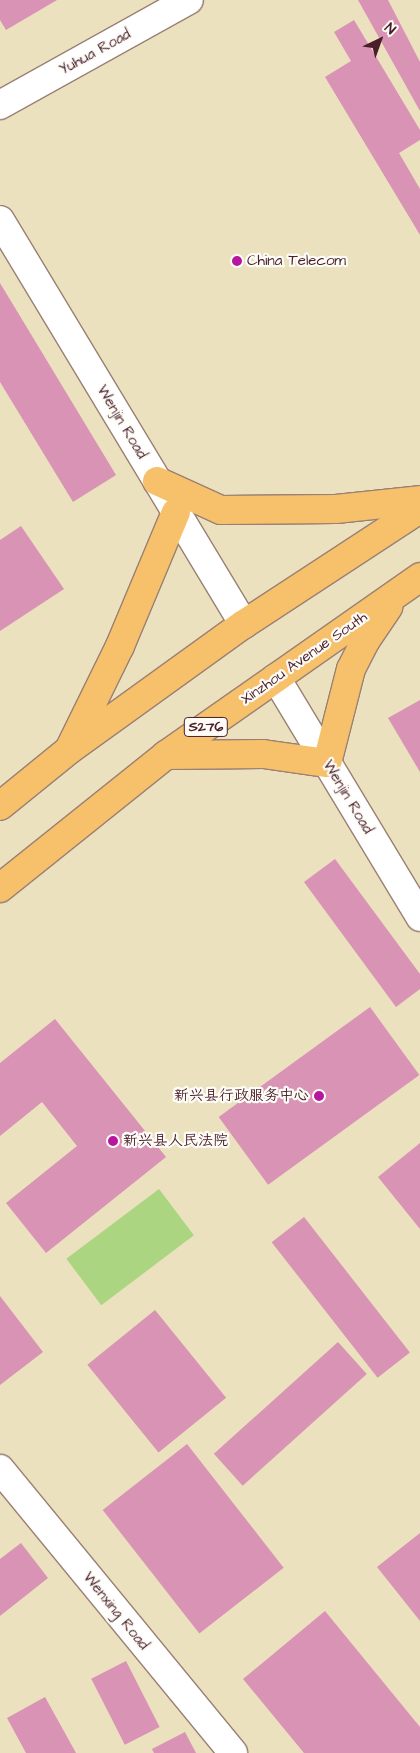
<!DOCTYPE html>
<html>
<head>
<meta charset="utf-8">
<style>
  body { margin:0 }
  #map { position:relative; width:420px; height:1753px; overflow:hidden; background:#ebe1be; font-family:"Architects Daughter","LXGW WenKai TC",sans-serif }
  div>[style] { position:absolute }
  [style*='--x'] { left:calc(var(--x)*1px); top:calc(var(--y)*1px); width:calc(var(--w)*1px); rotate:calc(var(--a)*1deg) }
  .green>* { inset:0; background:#abd581; transform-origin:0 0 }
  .building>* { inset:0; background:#d893b5; transform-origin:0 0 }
  .roads { filter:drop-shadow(1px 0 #9a8074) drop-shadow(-1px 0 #9a8074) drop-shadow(0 1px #9a8074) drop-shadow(0 -1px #9a8074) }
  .street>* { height:28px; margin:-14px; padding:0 14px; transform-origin:14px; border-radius:14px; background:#fff }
  .primary>* { height:28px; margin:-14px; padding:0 14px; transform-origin:14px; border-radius:14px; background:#f7c06b }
  .dots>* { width:14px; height:14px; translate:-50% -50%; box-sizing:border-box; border:2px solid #fdfcf7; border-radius:50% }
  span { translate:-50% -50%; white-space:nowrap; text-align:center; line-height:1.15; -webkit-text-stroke:4.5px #fdfcf7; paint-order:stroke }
  .shield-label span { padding:1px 4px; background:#fdfcf7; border:1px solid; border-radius:4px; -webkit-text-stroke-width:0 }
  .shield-label { font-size:14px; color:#4a1f2b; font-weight:700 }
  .street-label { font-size:15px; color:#4a1f2b }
  .poi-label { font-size:15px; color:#4a1f2b }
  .left { translate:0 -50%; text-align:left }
  .right { translate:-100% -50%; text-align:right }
  .north { position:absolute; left:355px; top:15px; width:50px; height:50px; -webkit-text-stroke:4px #fdfcf7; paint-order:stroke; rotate:42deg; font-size:14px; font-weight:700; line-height:20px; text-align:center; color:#4a1f2b }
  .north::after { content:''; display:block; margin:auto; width:18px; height:22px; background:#4a1f2b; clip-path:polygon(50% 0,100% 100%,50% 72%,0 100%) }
</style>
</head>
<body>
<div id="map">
  <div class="green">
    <i style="left:159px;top:1189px;width:58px;height:116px;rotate:53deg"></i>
  </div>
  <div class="building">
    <i style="clip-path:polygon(0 0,57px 0,6px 30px,0 20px)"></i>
    <i style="clip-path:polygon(358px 0,388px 0,420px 62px,420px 111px)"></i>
    <i style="clip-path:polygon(354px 20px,420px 130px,420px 140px,399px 153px,420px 189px,420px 235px,325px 77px,351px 61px,334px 32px)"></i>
    <i style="clip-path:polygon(0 283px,116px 475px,73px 502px,0 382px)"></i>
    <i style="clip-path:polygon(21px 526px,64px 589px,0 631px,0 540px)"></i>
    <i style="clip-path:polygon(420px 700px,420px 772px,388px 718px)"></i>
    <i style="clip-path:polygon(335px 859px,420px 974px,420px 989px,396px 1007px,304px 882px)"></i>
    <i style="left:370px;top:1007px;width:84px;height:187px;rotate:54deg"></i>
    <i style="clip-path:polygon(55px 1019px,166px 1157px,46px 1253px,6px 1203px,77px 1146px,42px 1102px,0 1136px,0 1063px)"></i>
    <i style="clip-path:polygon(420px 1143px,420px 1229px,378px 1177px)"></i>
    <i style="left:304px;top:1217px;width:172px;height:41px;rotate:52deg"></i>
    <i style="clip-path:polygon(0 1296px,43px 1352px,0 1385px)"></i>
    <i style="left:155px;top:1310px;width:113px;height:87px;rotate:51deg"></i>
    <i style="left:338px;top:1342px;width:43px;height:167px;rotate:48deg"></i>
    <i style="left:187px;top:1444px;width:157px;height:107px;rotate:52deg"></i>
    <i style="clip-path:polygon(420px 1533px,420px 1621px,377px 1567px)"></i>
    <i style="clip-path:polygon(21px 1543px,48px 1578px,0 1616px,0 1559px)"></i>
    <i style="clip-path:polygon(325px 1611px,420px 1727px,420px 1753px,304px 1753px,243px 1679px)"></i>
    <i style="left:126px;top:1661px;width:74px;height:39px;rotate:63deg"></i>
    <i style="clip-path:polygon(45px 1697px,76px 1753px,26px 1753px,7px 1718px)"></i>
    <i style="clip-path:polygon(185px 1732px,196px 1753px,154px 1753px,152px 1749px)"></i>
  </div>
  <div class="roads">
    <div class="street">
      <i style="--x:0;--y:105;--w:216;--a:-29.1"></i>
      <i style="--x:0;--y:220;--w:472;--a:58.9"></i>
      <i style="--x:276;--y:678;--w:279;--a:58.9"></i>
      <i style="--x:0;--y:1469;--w:367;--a:50.6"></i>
    </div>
    <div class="primary">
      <i style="--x:157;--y:481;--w:70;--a:24.4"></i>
      <i style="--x:221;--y:510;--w:115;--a:-0.5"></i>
      <i style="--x:336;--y:509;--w:84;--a:-6.1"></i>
      <i style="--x:70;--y:748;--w:114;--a:-63.9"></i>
      <i style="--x:120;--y:646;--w:145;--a:-67.3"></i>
      <i style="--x:166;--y:755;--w:97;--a:-0.6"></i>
      <i style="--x:263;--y:754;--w:65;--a:8"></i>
      <i style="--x:327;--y:763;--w:97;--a:-75.7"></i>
      <i style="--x:351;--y:669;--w:33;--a:-63"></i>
      <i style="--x:366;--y:640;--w:40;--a:-56"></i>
      <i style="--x:0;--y:806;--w:89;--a:-39.1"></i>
      <i style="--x:69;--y:750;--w:216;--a:-35.8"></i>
      <i style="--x:244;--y:624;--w:210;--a:-33.2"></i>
      <i style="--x:0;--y:888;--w:213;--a:-38.7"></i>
      <i style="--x:166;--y:755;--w:310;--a:-35"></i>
    </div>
  </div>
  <div class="dots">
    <i style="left:237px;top:261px;background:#b5179e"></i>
    <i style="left:319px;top:1096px;background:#b5179e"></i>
    <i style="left:113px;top:1141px;background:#b5179e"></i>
  </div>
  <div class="shield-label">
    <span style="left:206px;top:727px">S276</span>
  </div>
  <div class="street-label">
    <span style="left:95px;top:52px;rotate:-29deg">Yuhua Road</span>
    <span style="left:122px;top:422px;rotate:59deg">Wenjin Road</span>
    <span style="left:304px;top:658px;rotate:-35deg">Xinzhou Avenue South</span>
    <span style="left:348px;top:797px;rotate:59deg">Wenjin Road</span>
    <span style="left:116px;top:1611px;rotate:51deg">Wenxing Road</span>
  </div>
  <div class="poi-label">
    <span class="left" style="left:247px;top:261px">China Telecom</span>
    <span class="right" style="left:309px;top:1096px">新兴县行政服务中心</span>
    <span class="left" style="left:123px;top:1141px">新兴县人民法院</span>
  </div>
  <div class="north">N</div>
</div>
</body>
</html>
